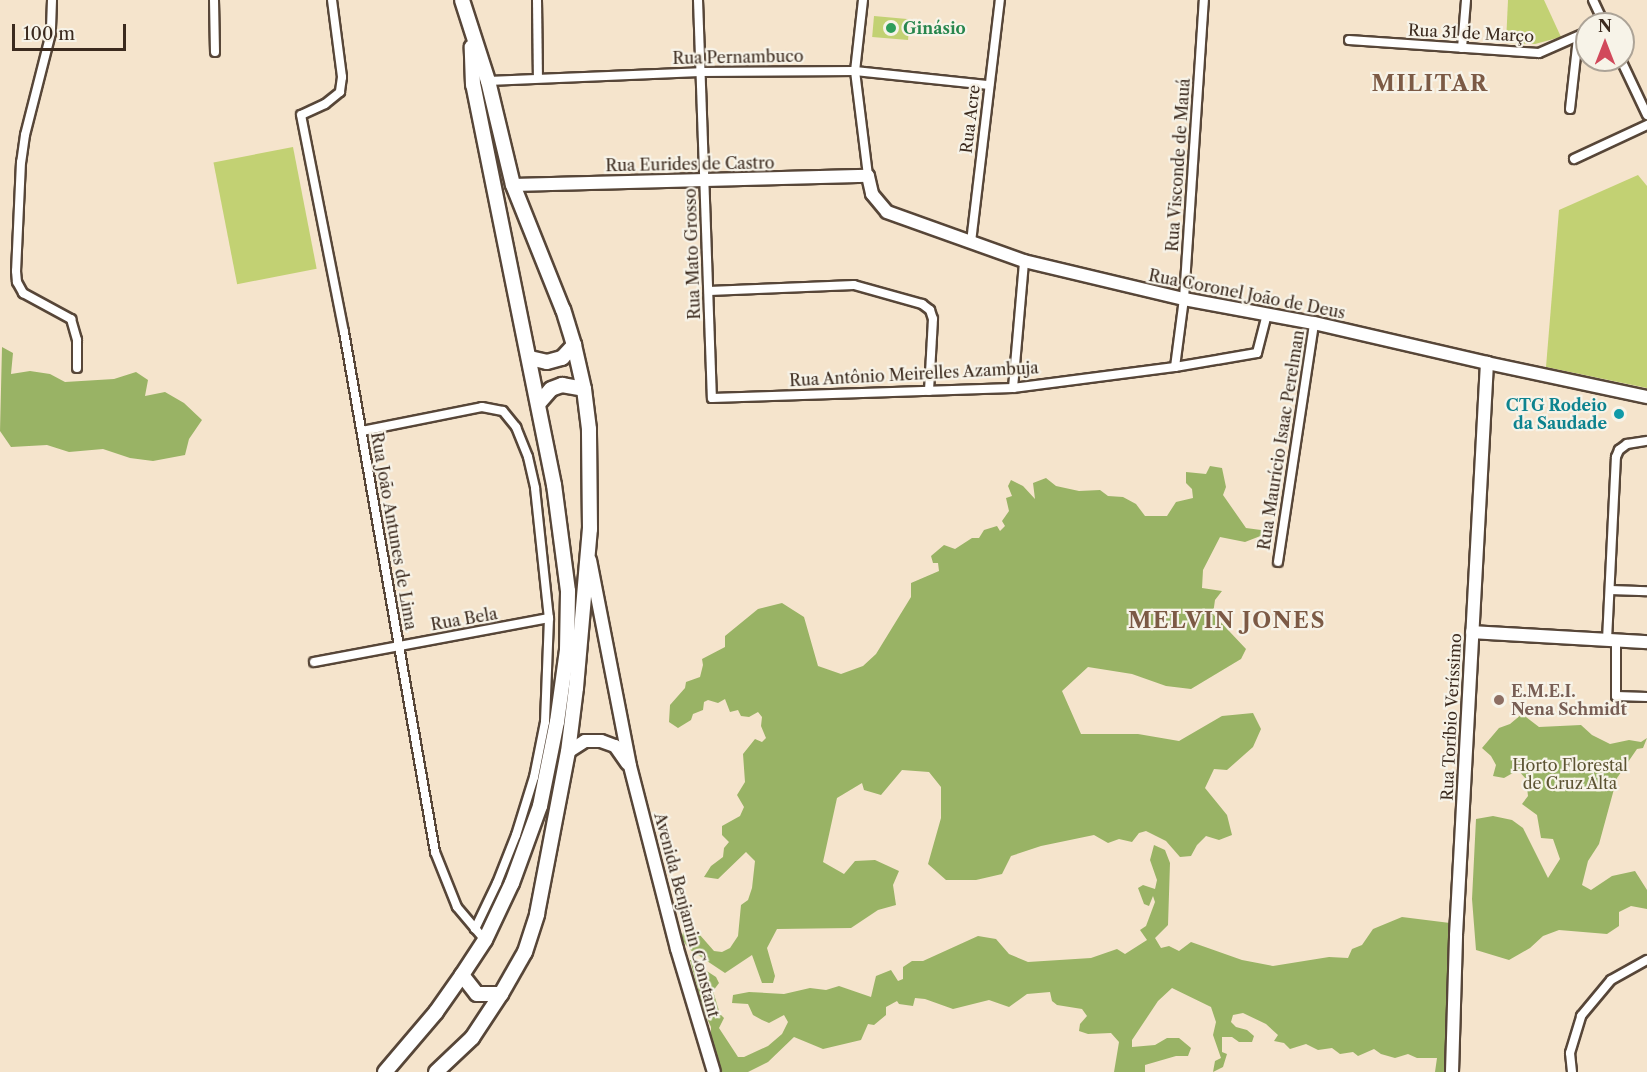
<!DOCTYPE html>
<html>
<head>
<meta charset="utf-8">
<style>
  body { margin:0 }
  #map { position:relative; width:1647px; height:1072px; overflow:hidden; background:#f5e4cc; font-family:"Libre Caslon Text",serif }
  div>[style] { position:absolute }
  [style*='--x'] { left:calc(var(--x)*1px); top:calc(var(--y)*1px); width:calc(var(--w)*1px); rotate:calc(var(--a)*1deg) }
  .green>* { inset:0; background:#c2d173; transform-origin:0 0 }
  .forest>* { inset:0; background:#99b365 }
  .roads { filter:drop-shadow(2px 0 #574638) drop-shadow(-2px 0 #574638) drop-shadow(0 2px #574638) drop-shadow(0 -2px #574638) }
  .street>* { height:8px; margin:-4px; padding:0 4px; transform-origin:4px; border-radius:4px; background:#fff }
  .secondary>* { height:12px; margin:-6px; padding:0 6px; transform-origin:6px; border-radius:6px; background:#fff }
  .primary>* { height:14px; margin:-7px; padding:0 7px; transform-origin:7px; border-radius:7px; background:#fff }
  .dots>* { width:16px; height:16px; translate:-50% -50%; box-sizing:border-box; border:3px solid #f7f3e8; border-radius:50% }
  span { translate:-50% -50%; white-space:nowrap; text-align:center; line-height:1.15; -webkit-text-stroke:4.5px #f7f3e8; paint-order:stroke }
  .leisure-label { font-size:16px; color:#27864d; font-weight:700 }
  .left { translate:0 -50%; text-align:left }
  .street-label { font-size:16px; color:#3b2a1e }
  .culture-label { font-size:16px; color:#0d838f; font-weight:700 }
  .right { translate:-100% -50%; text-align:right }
  .education-label { font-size:16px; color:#785e54; font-weight:700 }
  .park-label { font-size:16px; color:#5d5433 }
  .district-label { font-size:22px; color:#7c5a45; font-weight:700; letter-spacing:1.5px }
  .north { position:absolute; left:1575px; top:12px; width:60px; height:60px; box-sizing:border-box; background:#f7f3e8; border:2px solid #aca397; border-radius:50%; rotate:0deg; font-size:16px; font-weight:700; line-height:24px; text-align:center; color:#3b2a1e }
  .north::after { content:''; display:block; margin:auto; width:21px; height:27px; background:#d1495b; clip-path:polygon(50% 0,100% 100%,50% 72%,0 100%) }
  .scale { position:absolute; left:12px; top:24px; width:114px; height:27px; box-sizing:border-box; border:3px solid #3b2a1e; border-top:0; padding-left:8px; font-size:18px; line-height:21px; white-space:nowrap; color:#3b2a1e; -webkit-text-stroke:4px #f7f3e8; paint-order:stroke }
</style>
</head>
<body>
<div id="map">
  <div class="green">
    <i style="clip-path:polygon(1508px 0,1544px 0,1561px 37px,1535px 44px,1506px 43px)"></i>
    <i style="left:874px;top:16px;width:36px;height:21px;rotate:5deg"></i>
    <i style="left:293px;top:147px;width:124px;height:81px;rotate:79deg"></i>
    <i style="clip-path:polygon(1638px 175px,1647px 186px,1647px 388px,1546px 367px,1559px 210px)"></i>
  </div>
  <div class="forest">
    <i style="clip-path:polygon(2px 347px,13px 353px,11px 374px,30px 371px,50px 374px,65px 382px,114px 379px,136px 372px,148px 380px,145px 396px,165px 392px,184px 403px,202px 420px,189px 439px,185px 455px,153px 461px,130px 458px,103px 449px,69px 452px,47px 445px,11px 447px,0 431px)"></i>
    <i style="clip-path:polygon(1210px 466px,1222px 468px,1226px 487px,1223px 495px,1246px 528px,1261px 530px,1263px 535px,1245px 542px,1220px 537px,1203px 570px,1202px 588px,1222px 591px,1215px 600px,1213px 614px,1246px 649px,1241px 659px,1191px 689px,1166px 686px,1132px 674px,1088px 667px,1062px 691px,1081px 734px,1138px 734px,1179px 741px,1222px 716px,1253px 713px,1261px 729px,1253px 747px,1227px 770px,1214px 769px,1205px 788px,1227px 815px,1232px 835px,1219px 840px,1206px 836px,1197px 845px,1191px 856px,1180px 857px,1166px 841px,1146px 831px,1139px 833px,1132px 842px,1119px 839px,1108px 843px,1094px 835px,1041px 846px,1011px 856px,1002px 874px,976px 880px,946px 880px,928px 864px,941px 818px,941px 787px,929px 772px,902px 770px,881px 795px,864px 790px,862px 783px,837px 798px,823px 862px,844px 874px,855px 861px,875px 860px,899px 871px,893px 885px,896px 905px,878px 910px,851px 928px,777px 929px,767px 948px,775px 976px,773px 983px,762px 983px,752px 955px,725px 973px,689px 949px,681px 938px,685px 928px,692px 926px,714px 951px,722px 952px,730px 948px,738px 936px,741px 905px,748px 900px,752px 888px,755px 861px,746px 852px,718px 879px,704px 877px,711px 866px,723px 857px,724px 848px,729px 842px,722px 835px,722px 826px,740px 816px,744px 807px,737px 795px,745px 782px,743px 754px,755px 739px,762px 742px,766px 738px,761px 726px,762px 717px,758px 712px,749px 717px,741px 716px,738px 710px,730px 712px,725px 699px,718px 703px,708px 700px,704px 702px,703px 710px,693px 714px,691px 720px,678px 728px,669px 722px,670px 705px,685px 688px,686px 682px,700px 677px,703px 665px,702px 659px,725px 647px,725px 636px,758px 609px,782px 603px,804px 617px,818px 666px,841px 674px,863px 666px,876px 654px,911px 597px,911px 583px,939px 571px,938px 563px,933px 563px,931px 556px,944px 545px,955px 549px,972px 538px,979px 538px,984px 530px,997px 526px,1000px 531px,1005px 526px,1002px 521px,1009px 511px,1006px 498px,1012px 496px,1008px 486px,1011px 480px,1023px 486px,1035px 499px,1033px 483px,1046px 478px,1056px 486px,1079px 491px,1100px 490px,1108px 496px,1123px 497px,1136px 504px,1145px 516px,1167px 516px,1176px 502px,1193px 498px,1192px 489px,1186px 483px,1186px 472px,1206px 474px)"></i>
    <i style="clip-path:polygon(1522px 714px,1539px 727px,1581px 725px,1592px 735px,1610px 744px,1629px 740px,1641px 742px,1647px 738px,1643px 748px,1637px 749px,1617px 778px,1599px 844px,1588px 861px,1582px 885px,1591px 890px,1612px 876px,1635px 871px,1647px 890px,1647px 909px,1631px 906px,1619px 912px,1619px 926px,1607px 934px,1559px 930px,1543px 936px,1530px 948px,1509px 960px,1476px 950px,1472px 899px,1476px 819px,1493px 816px,1512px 820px,1523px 828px,1548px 878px,1560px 859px,1553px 839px,1541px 838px,1537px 815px,1522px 804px,1528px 796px,1526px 779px,1518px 770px,1504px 778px,1493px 776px,1496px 765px,1491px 756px,1482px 748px,1499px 728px,1510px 724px)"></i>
    <i style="clip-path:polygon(1154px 845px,1165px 850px,1170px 863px,1168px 925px,1155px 938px,1161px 948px,1169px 946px,1179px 951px,1191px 942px,1242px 960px,1273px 966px,1329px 957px,1348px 958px,1352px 949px,1362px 945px,1373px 929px,1402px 917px,1450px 923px,1450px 1049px,1445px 1072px,1435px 1072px,1437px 1058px,1417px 1058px,1408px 1054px,1395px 1058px,1381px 1054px,1374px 1049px,1358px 1056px,1353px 1052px,1340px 1054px,1332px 1048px,1318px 1050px,1306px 1044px,1290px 1049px,1284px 1043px,1274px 1041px,1278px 1035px,1266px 1024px,1243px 1013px,1233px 1015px,1231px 1022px,1236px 1027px,1247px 1030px,1254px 1036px,1252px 1042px,1239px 1042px,1232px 1037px,1222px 1037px,1222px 1052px,1227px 1054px,1223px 1067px,1213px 1072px,1215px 1061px,1221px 1058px,1213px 1035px,1216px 1022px,1211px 1007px,1172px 988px,1158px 1001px,1132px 1040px,1132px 1047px,1155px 1045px,1167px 1038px,1179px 1038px,1191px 1048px,1188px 1056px,1176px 1056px,1145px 1065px,1145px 1072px,1114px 1072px,1119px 1042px,1111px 1033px,1088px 1034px,1079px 1031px,1080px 1024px,1087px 1016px,1082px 1009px,1057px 1005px,1052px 1001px,1050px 992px,1027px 994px,1009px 1007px,989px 1000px,953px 1009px,925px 999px,915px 998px,913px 1006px,899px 1004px,897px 1001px,886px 1007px,886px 1015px,874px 1025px,868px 1024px,861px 1040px,823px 1049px,794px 1037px,768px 1062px,748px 1072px,719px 1072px,711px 1044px,711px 1027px,704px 1012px,690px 960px,696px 960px,699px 966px,716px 977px,719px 983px,713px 991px,720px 1014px,724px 1018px,719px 1028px,738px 1057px,744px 1057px,768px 1046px,782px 1034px,788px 1022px,784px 1015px,769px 1023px,762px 1020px,753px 1015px,748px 1004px,732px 1003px,733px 995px,749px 992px,784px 994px,810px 988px,826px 990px,839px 986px,871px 997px,876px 976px,891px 970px,898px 981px,903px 979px,903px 967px,912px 961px,923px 961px,978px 936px,996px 939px,1009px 954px,1028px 962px,1091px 958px,1117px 949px,1125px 954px,1147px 940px,1140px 930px,1146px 926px,1155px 902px,1153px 896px,1149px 906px,1144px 904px,1138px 888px,1143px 885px,1155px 889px,1157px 880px,1150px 860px)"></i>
  </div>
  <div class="roads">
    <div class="street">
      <i style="--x:52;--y:0;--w:33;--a:92"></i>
      <i style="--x:51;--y:33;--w:105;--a:104.3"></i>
      <i style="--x:25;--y:135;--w:27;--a:98"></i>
      <i style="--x:21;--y:162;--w:109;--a:92.6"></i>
      <i style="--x:16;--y:271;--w:11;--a:85"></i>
      <i style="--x:17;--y:282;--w:13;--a:61"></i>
      <i style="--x:23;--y:293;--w:55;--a:28.4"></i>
      <i style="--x:71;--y:319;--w:22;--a:74"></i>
      <i style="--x:77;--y:340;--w:28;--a:90"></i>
      <i style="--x:214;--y:0;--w:52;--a:88.9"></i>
      <i style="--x:332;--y:0;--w:78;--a:82.6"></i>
      <i style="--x:342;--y:77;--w:15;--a:98"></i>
      <i style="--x:340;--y:92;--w:19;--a:141"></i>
      <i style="--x:325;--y:104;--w:26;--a:155"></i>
      <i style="--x:301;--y:115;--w:221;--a:78.8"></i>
      <i style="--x:344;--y:332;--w:528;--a:80.07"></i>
      <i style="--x:435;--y:852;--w:59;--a:68.2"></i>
      <i style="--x:457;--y:907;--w:43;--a:49.7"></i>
      <i style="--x:537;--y:0;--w:77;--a:89.3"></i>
      <i style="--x:698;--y:0;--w:398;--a:88"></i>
      <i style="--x:712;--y:398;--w:301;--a:-1.9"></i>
      <i style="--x:1013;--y:388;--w:163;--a:-7.4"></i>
      <i style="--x:1175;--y:367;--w:83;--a:-9.7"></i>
      <i style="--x:1257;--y:353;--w:40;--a:-75.6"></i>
      <i style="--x:863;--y:0;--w:71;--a:96.4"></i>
      <i style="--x:855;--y:71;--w:106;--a:82.9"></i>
      <i style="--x:1593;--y:0;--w:26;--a:65"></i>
      <i style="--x:1349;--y:40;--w:190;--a:3.9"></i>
      <i style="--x:1539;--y:53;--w:52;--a:-23.6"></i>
      <i style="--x:1462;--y:48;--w:48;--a:-85.2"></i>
      <i style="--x:1621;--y:60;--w:61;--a:64.7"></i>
      <i style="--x:488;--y:81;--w:212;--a:-2.4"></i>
      <i style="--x:700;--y:72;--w:155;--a:-0.4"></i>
      <i style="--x:855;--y:71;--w:135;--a:6"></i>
      <i style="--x:1570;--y:109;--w:71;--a:-83.6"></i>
      <i style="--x:1574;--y:159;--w:81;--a:-25"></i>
      <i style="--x:971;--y:242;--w:244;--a:-83.2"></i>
      <i style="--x:709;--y:291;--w:145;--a:-2.4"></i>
      <i style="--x:854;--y:285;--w:71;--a:15.6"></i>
      <i style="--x:922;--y:304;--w:10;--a:37"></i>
      <i style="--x:930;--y:310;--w:9;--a:72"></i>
      <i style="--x:933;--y:319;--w:72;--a:93.2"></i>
      <i style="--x:1175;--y:367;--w:69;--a:-82.5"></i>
      <i style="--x:1184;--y:299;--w:300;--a:-86.2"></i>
      <i style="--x:1013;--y:388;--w:127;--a:-85"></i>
      <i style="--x:362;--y:431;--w:122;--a:-11.3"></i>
      <i style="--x:482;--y:407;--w:21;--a:11"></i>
      <i style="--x:503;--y:411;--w:21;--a:51"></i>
      <i style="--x:516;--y:427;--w:32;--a:68"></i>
      <i style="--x:528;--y:457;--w:32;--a:77"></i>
      <i style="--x:535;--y:488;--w:131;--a:83.9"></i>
      <i style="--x:549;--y:618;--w:104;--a:92.2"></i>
      <i style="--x:545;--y:722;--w:56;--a:101.3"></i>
      <i style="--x:534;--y:777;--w:61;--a:107.2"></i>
      <i style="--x:516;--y:835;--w:52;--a:111.6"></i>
      <i style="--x:497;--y:883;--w:51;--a:115.6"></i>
      <i style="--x:1278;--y:562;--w:242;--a:-81.4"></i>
      <i style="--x:1610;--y:590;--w:37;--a:2"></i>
      <i style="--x:1607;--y:640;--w:183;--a:-87.2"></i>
      <i style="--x:1616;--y:457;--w:8;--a:-67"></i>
      <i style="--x:1619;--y:450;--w:10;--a:-37"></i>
      <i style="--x:1627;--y:444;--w:20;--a:-9"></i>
      <i style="--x:1616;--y:641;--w:55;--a:90"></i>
      <i style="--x:1616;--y:696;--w:31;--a:2"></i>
      <i style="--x:314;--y:662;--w:239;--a:-10.6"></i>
      <i style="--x:1572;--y:1072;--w:19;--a:-96"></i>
      <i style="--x:1570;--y:1053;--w:39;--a:-73"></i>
      <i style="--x:1581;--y:1016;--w:47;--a:-50.2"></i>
      <i style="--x:1611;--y:980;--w:41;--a:-29.1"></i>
    </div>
    <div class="secondary">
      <i style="--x:513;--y:185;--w:355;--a:-1.5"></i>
      <i style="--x:868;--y:176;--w:18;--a:77"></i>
      <i style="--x:872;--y:194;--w:23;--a:50"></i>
      <i style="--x:887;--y:212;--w:145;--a:19.7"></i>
      <i style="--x:1024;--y:261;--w:164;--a:13.4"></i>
      <i style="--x:1184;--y:299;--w:132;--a:10.5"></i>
      <i style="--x:1314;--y:323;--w:178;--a:13"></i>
      <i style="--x:1487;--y:363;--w:164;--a:12"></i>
      <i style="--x:590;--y:560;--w:210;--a:79"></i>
      <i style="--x:630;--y:766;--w:189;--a:75.6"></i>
      <i style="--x:677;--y:949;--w:128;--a:73.3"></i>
      <i style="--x:1472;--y:632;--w:175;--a:3.3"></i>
      <i style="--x:568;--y:752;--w:20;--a:-33"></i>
      <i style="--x:585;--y:741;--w:16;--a:0"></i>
      <i style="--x:601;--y:741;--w:15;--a:20"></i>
      <i style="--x:615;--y:746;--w:21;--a:55"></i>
      <i style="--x:1452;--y:1072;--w:137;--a:-88.3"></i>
      <i style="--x:1456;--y:935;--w:573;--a:-86.9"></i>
    </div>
    <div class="primary">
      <i style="--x:530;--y:358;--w:17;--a:13"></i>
      <i style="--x:547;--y:362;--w:16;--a:-15"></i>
      <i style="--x:562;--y:358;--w:18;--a:-47"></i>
      <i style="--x:539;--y:403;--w:18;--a:-49"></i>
      <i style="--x:551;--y:389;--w:12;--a:-20"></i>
      <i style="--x:562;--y:385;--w:22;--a:10"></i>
      <i style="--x:462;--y:975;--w:24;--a:52"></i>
      <i style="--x:477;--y:994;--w:24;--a:0"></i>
      <i style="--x:385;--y:1072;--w:79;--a:-49.6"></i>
      <i style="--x:436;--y:1012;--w:45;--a:-54.9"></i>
      <i style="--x:462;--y:975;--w:42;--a:-56.7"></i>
      <i style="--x:485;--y:940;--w:63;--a:-64.7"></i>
      <i style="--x:512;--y:883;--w:82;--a:-70"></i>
      <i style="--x:540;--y:806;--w:86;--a:-78.6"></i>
      <i style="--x:557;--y:722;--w:73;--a:-82.1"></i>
      <i style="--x:567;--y:650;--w:59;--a:-89"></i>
      <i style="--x:568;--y:591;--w:107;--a:-97.5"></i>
      <i style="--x:554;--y:485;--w:408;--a:-101.4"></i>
      <i style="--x:473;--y:85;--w:38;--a:-92"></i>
      <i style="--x:436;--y:1072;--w:50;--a:-43.4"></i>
      <i style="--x:472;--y:1038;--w:53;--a:-56.6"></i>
      <i style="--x:501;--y:994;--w:48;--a:-60.3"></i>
      <i style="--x:525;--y:952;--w:40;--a:-72"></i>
      <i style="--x:537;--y:914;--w:165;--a:-79.2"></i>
      <i style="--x:568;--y:752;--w:64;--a:-82.9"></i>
      <i style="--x:576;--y:688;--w:160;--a:-85"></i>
      <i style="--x:590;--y:529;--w:100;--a:-90.6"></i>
      <i style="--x:589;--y:429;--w:40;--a:-97.1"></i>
      <i style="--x:584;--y:389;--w:45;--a:-102.8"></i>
      <i style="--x:574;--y:345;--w:37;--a:-107"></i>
      <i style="--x:563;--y:310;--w:135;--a:-111.8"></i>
      <i style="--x:513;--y:185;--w:107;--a:-103.5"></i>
      <i style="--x:488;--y:81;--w:85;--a:-107.8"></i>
    </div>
  </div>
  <div class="dots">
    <i style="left:891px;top:28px;background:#2e9e5b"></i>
    <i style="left:1619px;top:414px;background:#0f9aa8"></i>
    <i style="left:1499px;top:700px;background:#8d6e63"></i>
  </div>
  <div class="leisure-label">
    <span class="left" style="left:903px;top:28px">Ginásio</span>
  </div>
  <div class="street-label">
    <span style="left:1471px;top:33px;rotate:3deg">Rua 31 de Março</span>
    <span style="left:738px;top:57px;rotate:-1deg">Rua Pernambuco</span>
    <span style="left:970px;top:119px;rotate:-83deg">Rua Acre</span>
    <span style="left:690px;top:164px;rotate:-1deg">Rua Eurides de Castro</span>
    <span style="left:1178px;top:165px;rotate:-86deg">Rua Visconde de Mauá</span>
    <span style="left:692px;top:254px;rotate:-92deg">Rua Mato Grosso</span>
    <span style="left:1247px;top:294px;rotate:11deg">Rua Coronel João de Deus</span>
    <span style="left:914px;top:374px;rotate:-3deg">Rua Antônio Meirelles Azambuja</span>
    <span style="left:1281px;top:440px;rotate:-81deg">Rua Maurício Isaac Perelman</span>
    <span style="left:394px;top:531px;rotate:80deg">Rua João Antunes de Lima</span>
    <span style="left:464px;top:619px;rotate:-10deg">Rua Bela</span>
    <span style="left:1451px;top:717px;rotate:-87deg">Rua Toríbio Veríssimo</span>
    <span style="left:687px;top:915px;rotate:75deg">Avenida Benjamin Constant</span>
  </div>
  <div class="culture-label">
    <span class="right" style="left:1607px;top:414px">CTG Rodeio<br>da Saudade</span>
  </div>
  <div class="education-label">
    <span class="left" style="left:1511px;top:700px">E.M.E.I.<br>Nena Schmidt</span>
  </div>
  <div class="park-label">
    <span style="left:1570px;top:774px">Horto Florestal<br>de Cruz Alta</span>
  </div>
  <div class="district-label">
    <span style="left:1430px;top:84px">MILITAR</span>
    <span style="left:1227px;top:621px">MELVIN JONES</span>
  </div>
  <div class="north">N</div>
  <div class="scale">100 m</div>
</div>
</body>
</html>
